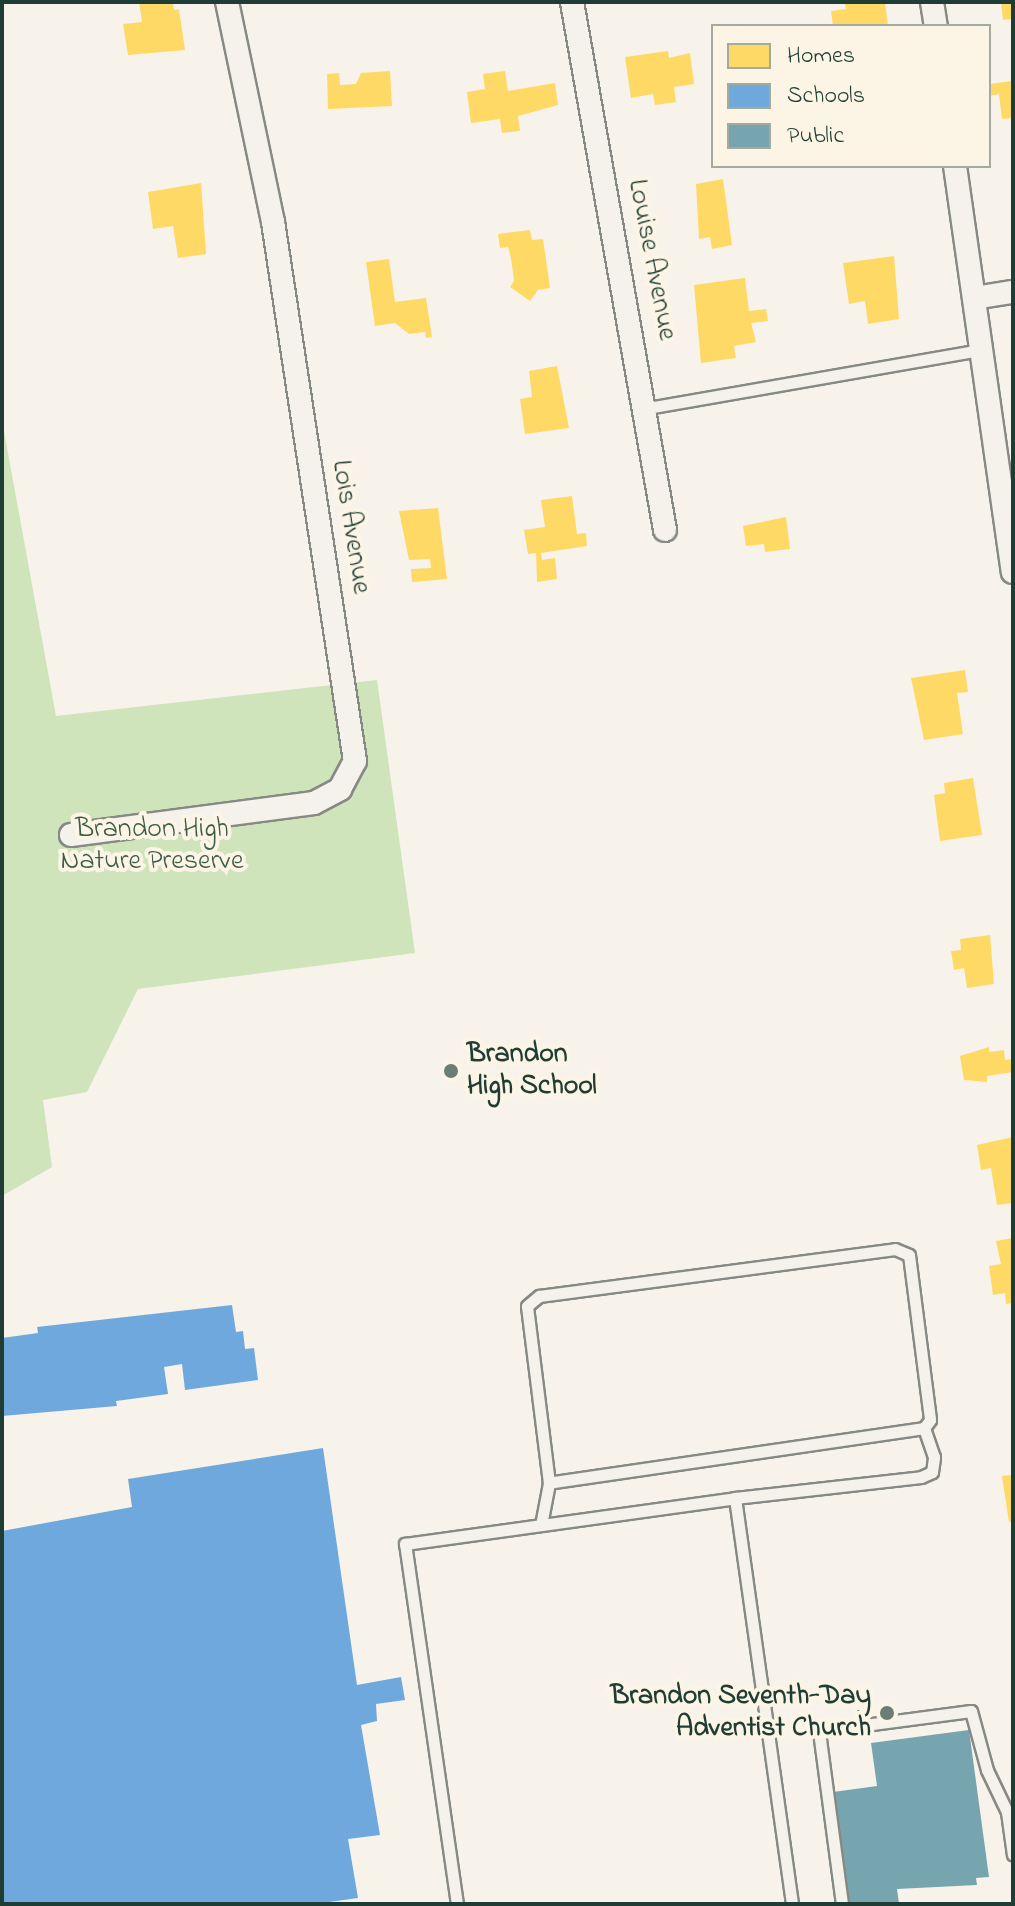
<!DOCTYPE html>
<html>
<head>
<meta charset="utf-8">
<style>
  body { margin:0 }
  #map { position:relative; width:1015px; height:1906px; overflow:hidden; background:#f7f3ea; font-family:"Indie Flower",sans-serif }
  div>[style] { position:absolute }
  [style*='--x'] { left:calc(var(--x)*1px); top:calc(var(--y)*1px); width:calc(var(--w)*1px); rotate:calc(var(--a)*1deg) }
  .green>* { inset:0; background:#cfe4bb }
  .homes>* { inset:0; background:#ffd966 }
  .schools>* { inset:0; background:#6fa8dc }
  .public>* { inset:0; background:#76a5af }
  .roads { filter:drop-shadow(2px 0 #868984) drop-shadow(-2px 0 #868984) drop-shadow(0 2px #868984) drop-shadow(0 -2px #868984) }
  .lane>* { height:11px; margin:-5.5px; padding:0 5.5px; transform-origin:5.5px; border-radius:5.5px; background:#f5f2ec }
  .street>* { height:22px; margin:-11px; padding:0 11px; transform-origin:11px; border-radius:11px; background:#f5f2ec }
  .dots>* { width:22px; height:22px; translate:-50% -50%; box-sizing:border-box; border:4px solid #fcf5e5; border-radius:50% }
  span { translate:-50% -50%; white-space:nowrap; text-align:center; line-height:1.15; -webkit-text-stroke:8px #fcf5e5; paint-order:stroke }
  .street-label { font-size:28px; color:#1f3d34 }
  .park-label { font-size:28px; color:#3c5c47 }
  .poi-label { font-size:28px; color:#1f3d34; font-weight:700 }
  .left { translate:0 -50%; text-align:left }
  .right { translate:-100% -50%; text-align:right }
  .frame { position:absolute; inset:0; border:4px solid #1f3d34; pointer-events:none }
  .legend { position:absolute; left:711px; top:24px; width:280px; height:144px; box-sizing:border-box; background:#fcf5e5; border:2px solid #a4ab9e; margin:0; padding:10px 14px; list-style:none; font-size:24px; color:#1f3d34 }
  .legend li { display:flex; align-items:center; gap:16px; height:40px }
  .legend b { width:40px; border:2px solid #a4ab9e }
</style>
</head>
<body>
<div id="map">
  <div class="green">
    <i style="clip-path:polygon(2px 420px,56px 716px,377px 680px,415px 953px,138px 989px,87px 1092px,43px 1100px,52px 1167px,2px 1196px)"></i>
  </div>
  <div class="homes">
    <i style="clip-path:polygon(139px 2px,173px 2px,174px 10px,179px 9px,185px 50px,128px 55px,123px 24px,142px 22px)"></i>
    <i style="clip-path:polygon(885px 2px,888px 26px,833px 26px,831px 11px,846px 9px,845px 4px)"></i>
    <i style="clip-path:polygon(1001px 2px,1013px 2px,1013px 19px,1003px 20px)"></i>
    <i style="clip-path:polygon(668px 51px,669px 58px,690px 53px,694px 84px,674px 87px,676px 102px,655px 105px,653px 94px,631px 98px,625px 57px)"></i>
    <i style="clip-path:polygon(390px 71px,392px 106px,328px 109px,327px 74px,339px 73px,340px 85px,356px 84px,361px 73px)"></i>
    <i style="clip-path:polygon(505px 71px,508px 91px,555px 83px,558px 105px,518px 116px,520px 131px,502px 133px,500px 119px,471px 123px,467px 92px,485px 89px,483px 74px)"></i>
    <i style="clip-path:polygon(1013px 81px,1013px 118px,1002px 119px,999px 94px,989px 96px,989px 84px)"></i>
    <i style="clip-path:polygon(723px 179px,732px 245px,712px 249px,710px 237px,699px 239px,696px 184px)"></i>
    <i style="clip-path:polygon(201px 183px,206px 254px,178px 258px,173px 226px,153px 229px,148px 192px)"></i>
    <i style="clip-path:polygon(530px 230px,532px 240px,543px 239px,550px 288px,538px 290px,530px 301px,510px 287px,514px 281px,511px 258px,508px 247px,500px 248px,498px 234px)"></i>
    <i style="clip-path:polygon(894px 256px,899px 319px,868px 324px,865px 301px,849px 304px,843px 263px)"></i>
    <i style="clip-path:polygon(389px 259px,395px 302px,426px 298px,432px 337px,426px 338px,425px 332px,409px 334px,395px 323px,375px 326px,366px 262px)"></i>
    <i style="clip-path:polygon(745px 278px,749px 311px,766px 309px,768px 321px,751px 323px,756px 342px,734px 346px,736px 358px,701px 363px,694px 285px)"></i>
    <i style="clip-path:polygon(557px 366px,569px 428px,525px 434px,520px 399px,532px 397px,529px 371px)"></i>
    <i style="clip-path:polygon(572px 496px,577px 534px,586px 533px,587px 546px,541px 553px,542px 560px,555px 558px,557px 579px,537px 582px,536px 553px,528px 554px,524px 530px,545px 527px,541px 500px)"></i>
    <i style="clip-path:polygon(438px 508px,447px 579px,412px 582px,411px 569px,431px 568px,430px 559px,409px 560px,399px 511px)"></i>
    <i style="clip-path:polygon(786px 517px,790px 549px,765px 552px,764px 544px,746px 546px,743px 526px)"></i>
    <i style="clip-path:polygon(965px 670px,968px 692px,957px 693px,963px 734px,924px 740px,911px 678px)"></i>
    <i style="clip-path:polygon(973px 778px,982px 835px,940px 841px,934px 795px,945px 793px,944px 783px)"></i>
    <i style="clip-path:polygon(990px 935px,994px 984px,967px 988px,964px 968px,954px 970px,951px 951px,961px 950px,960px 939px)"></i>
    <i style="clip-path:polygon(989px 1047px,989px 1052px,1004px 1050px,1005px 1060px,1013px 1059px,1013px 1072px,987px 1076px,987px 1082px,964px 1080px,960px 1056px)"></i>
    <i style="clip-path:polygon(1013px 1137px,1013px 1203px,997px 1205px,991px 1168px,981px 1170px,977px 1145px)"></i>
    <i style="clip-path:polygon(1013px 1238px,1013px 1303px,1006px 1304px,1005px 1293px,993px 1295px,989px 1266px,1001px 1264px,996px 1241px)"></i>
    <i style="clip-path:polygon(1013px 1475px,1013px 1521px,1009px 1522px,1002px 1476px)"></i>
  </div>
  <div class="schools">
    <i style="clip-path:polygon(232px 1305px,236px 1332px,243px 1331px,245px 1349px,254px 1348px,258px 1380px,185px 1390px,182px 1364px,164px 1367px,168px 1394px,116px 1401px,117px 1406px,2px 1416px,2px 1338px,38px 1333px,37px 1327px)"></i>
    <i style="clip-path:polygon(323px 1448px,357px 1685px,401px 1677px,405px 1700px,376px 1704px,377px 1721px,361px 1725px,380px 1835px,348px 1839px,358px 1898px,315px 1904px,2px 1904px,2px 1531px,132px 1507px,128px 1479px)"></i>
  </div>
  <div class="public">
    <i style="clip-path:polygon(969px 1730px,989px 1877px,976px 1878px,977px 1885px,897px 1889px,899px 1904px,848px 1904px,833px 1792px,877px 1786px,871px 1743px)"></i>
  </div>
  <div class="roads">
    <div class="lane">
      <i style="--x:648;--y:408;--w:338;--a:-9.9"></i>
      <i style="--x:735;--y:1498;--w:187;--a:-6.4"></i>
      <i style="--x:921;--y:1477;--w:12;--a:-24"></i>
      <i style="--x:932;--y:1472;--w:15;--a:-82"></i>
      <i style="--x:934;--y:1457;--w:31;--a:-109"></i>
      <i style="--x:541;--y:1525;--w:43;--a:-79.2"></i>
      <i style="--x:549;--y:1483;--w:178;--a:-97.1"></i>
      <i style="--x:527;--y:1306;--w:16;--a:-40"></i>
      <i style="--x:539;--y:1296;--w:359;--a:-7.5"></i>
      <i style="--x:895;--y:1249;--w:15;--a:23"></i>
      <i style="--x:909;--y:1255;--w:166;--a:82.7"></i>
      <i style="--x:930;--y:1420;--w:10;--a:127"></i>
      <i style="--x:924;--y:1428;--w:379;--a:171.7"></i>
      <i style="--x:457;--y:1904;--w:364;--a:-98.2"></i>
      <i style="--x:405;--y:1544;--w:333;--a:-7.9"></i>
      <i style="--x:735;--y:1498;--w:410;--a:82"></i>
      <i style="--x:842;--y:1904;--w:175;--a:-97.6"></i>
      <i style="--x:819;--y:1731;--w:153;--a:-7.5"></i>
      <i style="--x:971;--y:1711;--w:61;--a:74.8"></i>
      <i style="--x:987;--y:1770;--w:47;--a:64.5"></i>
      <i style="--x:1007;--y:1812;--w:43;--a:82.1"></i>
    </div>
    <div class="street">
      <i style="--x:572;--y:2;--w:536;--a:80.01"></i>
      <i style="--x:932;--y:2;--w:24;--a:81"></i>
      <i style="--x:955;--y:166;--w:410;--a:81.9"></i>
      <i style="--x:974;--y:298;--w:39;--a:-9"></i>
      <i style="--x:71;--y:835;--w:245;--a:-7.5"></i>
      <i style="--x:314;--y:803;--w:30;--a:-28"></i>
      <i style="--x:340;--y:789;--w:32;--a:-62"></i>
      <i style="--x:355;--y:761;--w:545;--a:-98.65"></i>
      <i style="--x:273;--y:222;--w:225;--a:-101.8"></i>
    </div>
  </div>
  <div class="dots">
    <i style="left:451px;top:1071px;background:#6b7d74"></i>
    <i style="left:887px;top:1713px;background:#6b7d74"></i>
  </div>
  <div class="street-label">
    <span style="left:651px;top:260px;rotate:79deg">Louise Avenue</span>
    <span style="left:350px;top:527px;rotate:81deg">Lois Avenue</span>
  </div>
  <div class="park-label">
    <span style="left:152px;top:846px">Brandon High<br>Nature Preserve</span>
  </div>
  <div class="poi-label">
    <span class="left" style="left:467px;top:1071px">Brandon<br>High School</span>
    <span class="right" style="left:871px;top:1713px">Brandon Seventh-Day<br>Adventist Church</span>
  </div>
  <div class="frame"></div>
  <ul class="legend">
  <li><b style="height:22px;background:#ffd966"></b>Homes</li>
  <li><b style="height:22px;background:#6fa8dc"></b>Schools</li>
  <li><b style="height:22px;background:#76a5af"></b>Public</li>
  </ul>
</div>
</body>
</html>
